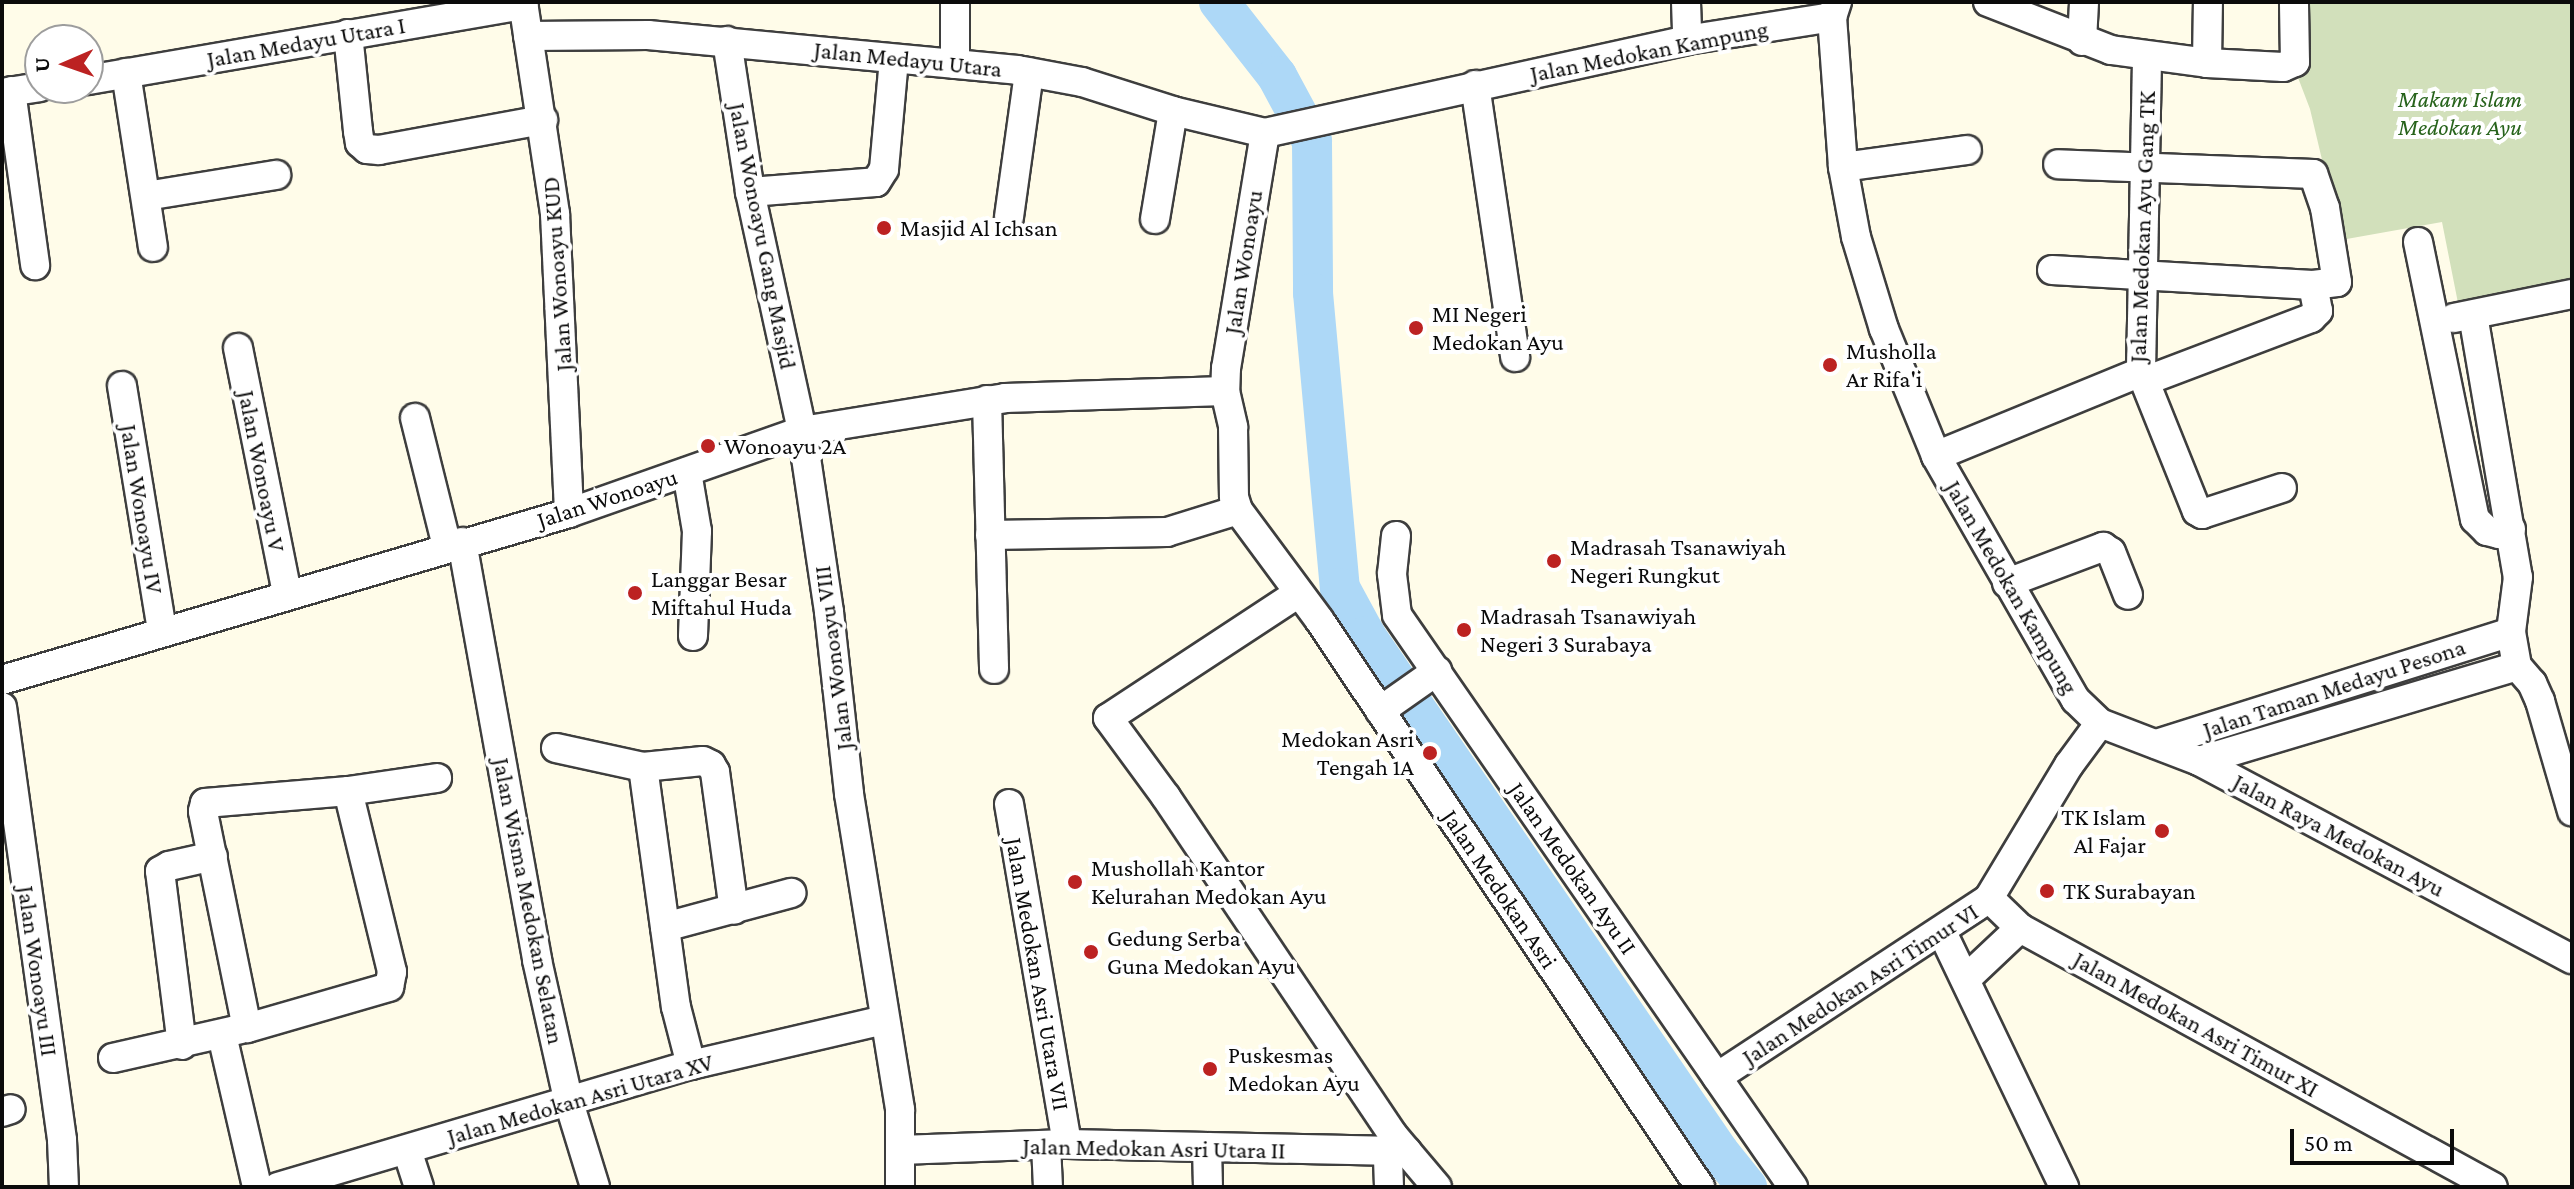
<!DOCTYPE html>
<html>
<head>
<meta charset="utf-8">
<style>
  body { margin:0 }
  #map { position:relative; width:2574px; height:1189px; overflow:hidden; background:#fffce9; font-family:"Crimson Pro",serif }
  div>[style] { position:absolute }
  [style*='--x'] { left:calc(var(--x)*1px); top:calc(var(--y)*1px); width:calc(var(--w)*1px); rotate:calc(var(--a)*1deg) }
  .cemetery>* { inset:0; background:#d2e0bb }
  .river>* { height:40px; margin:-20px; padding:0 20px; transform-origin:20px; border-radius:20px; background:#add8f7 }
  .roads { filter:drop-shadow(2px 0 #3e3e3e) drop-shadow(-2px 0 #3e3e3e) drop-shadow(0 2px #3e3e3e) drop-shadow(0 -2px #3e3e3e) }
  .minor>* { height:28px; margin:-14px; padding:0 14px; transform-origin:14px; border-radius:14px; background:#fff }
  .dots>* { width:22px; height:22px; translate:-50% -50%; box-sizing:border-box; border:4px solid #fff; border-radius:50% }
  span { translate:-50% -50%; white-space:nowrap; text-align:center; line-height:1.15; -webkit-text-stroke:8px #fff; paint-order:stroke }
  .street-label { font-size:24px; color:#0b0b0b }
  .park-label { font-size:24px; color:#27631b; font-style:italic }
  .poi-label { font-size:24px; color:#0b0b0b }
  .left { translate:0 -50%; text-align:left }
  .right { translate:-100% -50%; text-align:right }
  .frame { position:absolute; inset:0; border:4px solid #0b0b0b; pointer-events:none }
  .north { position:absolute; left:24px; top:24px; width:80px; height:80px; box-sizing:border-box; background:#fff; border:2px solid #9d9d9d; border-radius:50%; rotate:268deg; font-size:22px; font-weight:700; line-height:32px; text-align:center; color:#0b0b0b }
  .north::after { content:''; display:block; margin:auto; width:28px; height:36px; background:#bc2222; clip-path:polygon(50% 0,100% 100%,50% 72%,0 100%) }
  .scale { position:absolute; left:2290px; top:1129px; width:164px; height:36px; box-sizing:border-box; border:4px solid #0b0b0b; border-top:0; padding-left:10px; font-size:24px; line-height:28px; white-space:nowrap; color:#0b0b0b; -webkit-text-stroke:6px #fff; paint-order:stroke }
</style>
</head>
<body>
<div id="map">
  <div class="cemetery">
    <i style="clip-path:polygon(2298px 2px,2572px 2px,2572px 291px,2458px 303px,2442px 222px,2341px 240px,2310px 109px,2297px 75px)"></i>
  </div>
  <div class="river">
    <i style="--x:1219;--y:2;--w:94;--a:51.9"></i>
    <i style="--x:1277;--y:76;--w:74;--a:61.7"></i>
    <i style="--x:1312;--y:141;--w:152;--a:89.6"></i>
    <i style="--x:1313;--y:293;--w:296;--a:84.8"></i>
    <i style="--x:1340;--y:588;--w:55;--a:61.6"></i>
    <i style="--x:1366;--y:636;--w:625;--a:55.62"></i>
    <i style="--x:1719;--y:1152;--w:45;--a:51.3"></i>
  </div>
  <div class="roads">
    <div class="minor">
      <i style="--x:523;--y:2;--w:214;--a:81.4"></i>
      <i style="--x:555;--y:214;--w:299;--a:87.3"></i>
      <i style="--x:1686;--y:2;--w:38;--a:88"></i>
      <i style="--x:1837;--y:2;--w:16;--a:108"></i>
      <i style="--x:1832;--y:17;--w:150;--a:85.8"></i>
      <i style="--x:1843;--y:167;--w:71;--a:79.5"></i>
      <i style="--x:1856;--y:237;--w:96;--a:73.1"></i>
      <i style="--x:1884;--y:329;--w:137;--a:67.7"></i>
      <i style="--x:1936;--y:456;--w:281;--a:60.2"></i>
      <i style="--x:2076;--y:700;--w:33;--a:44"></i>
      <i style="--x:2100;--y:723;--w:106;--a:21"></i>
      <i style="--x:2199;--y:761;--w:422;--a:28"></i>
      <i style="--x:1988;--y:2;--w:132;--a:21.3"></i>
      <i style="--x:2111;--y:50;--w:97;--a:7.7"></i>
      <i style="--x:2207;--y:63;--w:76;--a:3"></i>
      <i style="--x:2283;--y:67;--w:13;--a:-23"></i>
      <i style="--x:2295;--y:62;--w:60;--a:-91"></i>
      <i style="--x:348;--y:34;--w:98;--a:84.1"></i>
      <i style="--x:358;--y:131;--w:12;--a:81"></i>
      <i style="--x:360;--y:143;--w:9;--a:41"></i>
      <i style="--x:367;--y:149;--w:12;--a:5"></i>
      <i style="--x:379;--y:150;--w:167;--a:-10.4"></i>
      <i style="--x:528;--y:36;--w:120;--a:-0.5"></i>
      <i style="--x:648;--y:35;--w:371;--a:5.4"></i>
      <i style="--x:1017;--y:70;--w:66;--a:10.5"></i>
      <i style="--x:1082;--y:82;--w:96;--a:17.7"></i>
      <i style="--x:1173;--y:111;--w:95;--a:13.4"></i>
      <i style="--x:1265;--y:133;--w:432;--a:-12.4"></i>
      <i style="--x:1687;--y:40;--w:147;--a:-9"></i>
      <i style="--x:727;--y:41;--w:153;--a:81.3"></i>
      <i style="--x:750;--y:192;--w:245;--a:77.7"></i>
      <i style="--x:802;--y:431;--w:183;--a:81.5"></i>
      <i style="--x:829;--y:612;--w:183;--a:83.7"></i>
      <i style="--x:849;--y:794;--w:320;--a:80.8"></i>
      <i style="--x:900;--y:1110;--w:77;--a:90"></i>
      <i style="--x:2082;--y:41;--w:39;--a:-87"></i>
      <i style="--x:2207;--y:63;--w:61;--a:-89.1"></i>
      <i style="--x:955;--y:64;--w:62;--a:-90"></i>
      <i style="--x:126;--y:73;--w:176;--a:81.2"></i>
      <i style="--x:88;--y:80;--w:442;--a:-9.8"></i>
      <i style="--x:1475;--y:85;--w:275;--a:81.6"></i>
      <i style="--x:11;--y:91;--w:176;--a:82.1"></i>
      <i style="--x:2;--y:93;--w:38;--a:-9"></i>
      <i style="--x:1265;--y:133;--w:238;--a:99.4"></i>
      <i style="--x:1226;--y:368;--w:23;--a:92"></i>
      <i style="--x:1225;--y:391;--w:37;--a:77"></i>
      <i style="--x:1233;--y:427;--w:70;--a:89.2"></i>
      <i style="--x:1234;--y:497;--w:14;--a:73"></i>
      <i style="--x:1238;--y:510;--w:138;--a:53.5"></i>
      <i style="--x:1320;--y:621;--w:682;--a:56.12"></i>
      <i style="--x:1843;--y:167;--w:125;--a:-7.8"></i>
      <i style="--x:750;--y:192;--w:126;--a:-4.5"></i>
      <i style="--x:876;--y:182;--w:15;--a:-58"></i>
      <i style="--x:884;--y:169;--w:110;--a:-84.8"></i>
      <i style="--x:146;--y:196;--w:132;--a:-9.2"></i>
      <i style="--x:1009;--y:217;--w:146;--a:-82.1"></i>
      <i style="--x:1155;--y:219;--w:109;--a:-80.5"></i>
      <i style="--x:2418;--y:242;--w:283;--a:78.4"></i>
      <i style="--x:2475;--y:519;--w:17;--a:45"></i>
      <i style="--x:2487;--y:531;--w:12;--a:14"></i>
      <i style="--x:2499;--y:534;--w:13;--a:-23"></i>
      <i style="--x:2052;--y:270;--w:261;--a:3.3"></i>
      <i style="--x:2313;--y:285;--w:24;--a:-7"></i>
      <i style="--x:2337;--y:282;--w:75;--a:-99.2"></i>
      <i style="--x:2325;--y:208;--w:36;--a:-109"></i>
      <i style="--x:2313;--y:174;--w:255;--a:-177.8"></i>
      <i style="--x:2473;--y:315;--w:266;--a:80.3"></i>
      <i style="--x:2518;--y:577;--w:55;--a:97.3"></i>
      <i style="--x:2511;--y:632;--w:35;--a:80"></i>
      <i style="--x:2454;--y:318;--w:120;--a:-11.5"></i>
      <i style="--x:238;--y:348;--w:251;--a:78.7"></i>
      <i style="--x:2141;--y:372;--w:150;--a:68.1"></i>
      <i style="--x:2197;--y:511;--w:6;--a:31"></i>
      <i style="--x:2202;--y:514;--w:84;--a:-18"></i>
      <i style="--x:2145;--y:381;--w:178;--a:-20.8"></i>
      <i style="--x:2311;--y:318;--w:10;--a:-45"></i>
      <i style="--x:2318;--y:311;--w:26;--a:-101"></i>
      <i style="--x:122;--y:386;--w:248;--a:80.7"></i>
      <i style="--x:987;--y:400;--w:269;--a:88.5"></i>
      <i style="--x:415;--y:418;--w:132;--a:76"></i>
      <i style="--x:1936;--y:456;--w:222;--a:-22.3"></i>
      <i style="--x:2141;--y:372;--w:315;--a:-88.9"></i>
      <i style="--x:687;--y:472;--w:60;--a:80.4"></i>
      <i style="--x:697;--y:531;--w:105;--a:92.2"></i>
      <i style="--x:990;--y:535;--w:177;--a:-1"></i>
      <i style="--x:1167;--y:532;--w:74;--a:-17.2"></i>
      <i style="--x:1396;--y:536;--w:38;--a:96"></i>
      <i style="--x:1392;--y:574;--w:41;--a:83"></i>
      <i style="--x:1397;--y:615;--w:696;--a:55.3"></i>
      <i style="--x:462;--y:542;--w:425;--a:79.8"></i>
      <i style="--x:537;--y:960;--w:142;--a:77.4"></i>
      <i style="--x:568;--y:1099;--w:92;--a:72.9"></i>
      <i style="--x:2007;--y:583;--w:103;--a:-20.6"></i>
      <i style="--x:2103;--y:547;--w:9;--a:32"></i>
      <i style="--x:2111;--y:552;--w:46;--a:68.4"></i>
      <i style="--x:1297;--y:594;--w:226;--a:146.7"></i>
      <i style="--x:1108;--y:718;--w:98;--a:53.7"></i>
      <i style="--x:1166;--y:797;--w:407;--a:56.1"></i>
      <i style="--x:1393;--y:1135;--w:68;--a:49.8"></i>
      <i style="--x:2517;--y:666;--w:23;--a:49"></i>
      <i style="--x:2532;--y:683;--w:20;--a:66"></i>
      <i style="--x:2540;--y:701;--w:115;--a:73.8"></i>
      <i style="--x:2;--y:680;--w:591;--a:-16.41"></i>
      <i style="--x:569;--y:513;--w:247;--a:-19.4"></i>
      <i style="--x:802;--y:431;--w:206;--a:-9.2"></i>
      <i style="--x:1005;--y:398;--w:220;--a:-1.8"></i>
      <i style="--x:2;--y:707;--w:437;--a:82.1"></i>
      <i style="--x:62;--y:1140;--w:47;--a:87.6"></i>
      <i style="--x:1380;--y:711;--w:70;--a:-35.1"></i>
      <i style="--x:2156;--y:744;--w:372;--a:-17.5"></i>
      <i style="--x:556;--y:748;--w:89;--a:12.3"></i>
      <i style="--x:643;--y:767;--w:60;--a:-5.7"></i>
      <i style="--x:703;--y:761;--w:9;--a:27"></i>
      <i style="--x:711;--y:765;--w:8;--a:60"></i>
      <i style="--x:715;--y:772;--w:139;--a:82.2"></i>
      <i style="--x:2199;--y:761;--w:332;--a:-16.6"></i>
      <i style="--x:643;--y:767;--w:242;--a:82.2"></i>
      <i style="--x:676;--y:1007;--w:60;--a:75.5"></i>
      <i style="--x:348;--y:791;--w:186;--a:76.3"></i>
      <i style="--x:392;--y:972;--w:15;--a:101"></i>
      <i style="--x:389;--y:987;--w:148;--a:163.9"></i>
      <i style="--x:247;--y:1028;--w:221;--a:-101.5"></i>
      <i style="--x:203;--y:811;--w:8;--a:-76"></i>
      <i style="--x:205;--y:803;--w:144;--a:-4.8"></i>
      <i style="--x:348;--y:791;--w:90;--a:-8.3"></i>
      <i style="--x:1009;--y:804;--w:345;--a:80.3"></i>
      <i style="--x:1989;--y:898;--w:43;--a:44.1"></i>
      <i style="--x:2020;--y:928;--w:539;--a:28.7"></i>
      <i style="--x:665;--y:927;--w:131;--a:-15.1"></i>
      <i style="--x:1942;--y:932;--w:283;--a:64.4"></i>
      <i style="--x:1967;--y:978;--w:73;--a:-43.3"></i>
      <i style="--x:222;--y:1035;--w:156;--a:77"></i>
      <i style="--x:182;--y:1045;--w:175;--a:-97.2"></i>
      <i style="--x:160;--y:871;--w:10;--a:-29"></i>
      <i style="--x:169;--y:866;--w:45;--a:-12.8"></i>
      <i style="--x:113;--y:1058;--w:131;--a:-12.8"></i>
      <i style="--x:1717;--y:1077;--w:326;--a:-33.3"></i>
      <i style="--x:1989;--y:898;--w:155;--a:-59"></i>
      <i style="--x:2069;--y:765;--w:52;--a:-53.6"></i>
      <i style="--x:2;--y:1112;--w:9;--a:-18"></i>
      <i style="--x:1046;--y:1145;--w:42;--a:87.3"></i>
      <i style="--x:1207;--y:1147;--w:40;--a:88.6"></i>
      <i style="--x:407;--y:1150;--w:39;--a:72"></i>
      <i style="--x:900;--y:1150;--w:167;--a:-2.1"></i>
      <i style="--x:1067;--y:1144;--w:340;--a:1.2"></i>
      <i style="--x:278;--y:1187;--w:431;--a:-16.5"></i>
      <i style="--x:691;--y:1065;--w:198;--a:-13.1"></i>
      <i style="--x:1389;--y:1187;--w:35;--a:-92"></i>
      <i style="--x:1388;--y:1152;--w:17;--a:-73"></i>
    </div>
  </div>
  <div class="dots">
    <i style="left:884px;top:228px;background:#bc2222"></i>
    <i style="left:1416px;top:328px;background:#bc2222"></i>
    <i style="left:1830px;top:365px;background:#bc2222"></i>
    <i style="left:708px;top:446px;background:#bc2222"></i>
    <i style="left:1554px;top:561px;background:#bc2222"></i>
    <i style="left:635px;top:593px;background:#bc2222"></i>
    <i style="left:1464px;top:630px;background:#bc2222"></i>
    <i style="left:1430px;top:753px;background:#bc2222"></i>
    <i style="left:2162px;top:831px;background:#bc2222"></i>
    <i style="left:1075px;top:882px;background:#bc2222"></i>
    <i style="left:2047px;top:891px;background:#bc2222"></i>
    <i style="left:1091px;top:952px;background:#bc2222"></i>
    <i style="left:1210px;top:1069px;background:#bc2222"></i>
  </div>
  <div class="street-label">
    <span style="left:306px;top:42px;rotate:-10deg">Jalan Medayu Utara I</span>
    <span style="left:1649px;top:51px;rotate:-11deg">Jalan Medokan Kampung</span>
    <span style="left:908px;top:59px;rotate:6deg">Jalan Medayu Utara</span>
    <span style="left:2142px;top:227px;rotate:-88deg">Jalan Medokan Ayu Gang TK</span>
    <span style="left:763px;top:236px;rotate:79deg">Jalan Wonoayu Gang Masjid</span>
    <span style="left:1243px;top:262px;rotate:-81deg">Jalan Wonoayu</span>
    <span style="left:557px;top:274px;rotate:-94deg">Jalan Wonoayu KUD</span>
    <span style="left:262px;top:471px;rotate:79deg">Jalan Wonoayu V</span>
    <span style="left:607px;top:498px;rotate:-18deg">Jalan Wonoayu</span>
    <span style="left:142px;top:509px;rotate:81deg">Jalan Wonoayu IV</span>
    <span style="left:2012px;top:587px;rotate:60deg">Jalan Medokan Kampung</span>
    <span style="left:833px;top:658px;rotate:-97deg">Jalan Wonoayu VIII</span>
    <span style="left:2334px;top:688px;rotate:-18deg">Jalan Taman Medayu Pesona</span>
    <span style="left:2339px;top:835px;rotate:28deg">Jalan Raya Medokan Ayu</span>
    <span style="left:1573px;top:868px;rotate:55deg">Jalan Medokan Ayu II</span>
    <span style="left:1500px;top:889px;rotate:56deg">Jalan Medokan Asri</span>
    <span style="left:529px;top:901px;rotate:79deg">Jalan Wisma Medokan Selatan</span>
    <span style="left:38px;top:971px;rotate:82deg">Jalan Wonoayu III</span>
    <span style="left:1038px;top:974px;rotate:80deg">Jalan Medokan Asri Utara VII</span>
    <span style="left:1860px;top:984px;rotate:-33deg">Jalan Medokan Asri Timur VI</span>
    <span style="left:2196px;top:1024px;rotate:29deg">Jalan Medokan Asri Timur XI</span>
    <span style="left:580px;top:1099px;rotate:-16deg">Jalan Medokan Asri Utara XV</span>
    <span style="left:1154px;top:1148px;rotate:1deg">Jalan Medokan Asri Utara II</span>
  </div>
  <div class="park-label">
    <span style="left:2460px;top:113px">Makam Islam<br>Medokan Ayu</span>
  </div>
  <div class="poi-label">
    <span class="left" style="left:900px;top:228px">Masjid Al Ichsan</span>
    <span class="left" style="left:1432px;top:328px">MI Negeri<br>Medokan Ayu</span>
    <span class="left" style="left:1846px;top:365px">Musholla<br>Ar Rifa'i</span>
    <span class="left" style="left:724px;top:446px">Wonoayu 2A</span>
    <span class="left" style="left:1570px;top:561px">Madrasah Tsanawiyah<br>Negeri Rungkut</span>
    <span class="left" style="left:651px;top:593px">Langgar Besar<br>Miftahul Huda</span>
    <span class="left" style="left:1480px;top:630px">Madrasah Tsanawiyah<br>Negeri 3 Surabaya</span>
    <span class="right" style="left:1414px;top:753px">Medokan Asri<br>Tengah 1A</span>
    <span class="right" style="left:2146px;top:831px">TK Islam<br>Al Fajar</span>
    <span class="left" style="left:1091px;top:882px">Mushollah Kantor<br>Kelurahan Medokan Ayu</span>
    <span class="left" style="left:2063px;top:891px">TK Surabayan</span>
    <span class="left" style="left:1107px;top:952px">Gedung Serba<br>Guna Medokan Ayu</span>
    <span class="left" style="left:1228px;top:1069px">Puskesmas<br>Medokan Ayu</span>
  </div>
  <div class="frame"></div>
  <div class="north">U</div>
  <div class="scale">50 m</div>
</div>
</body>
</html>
